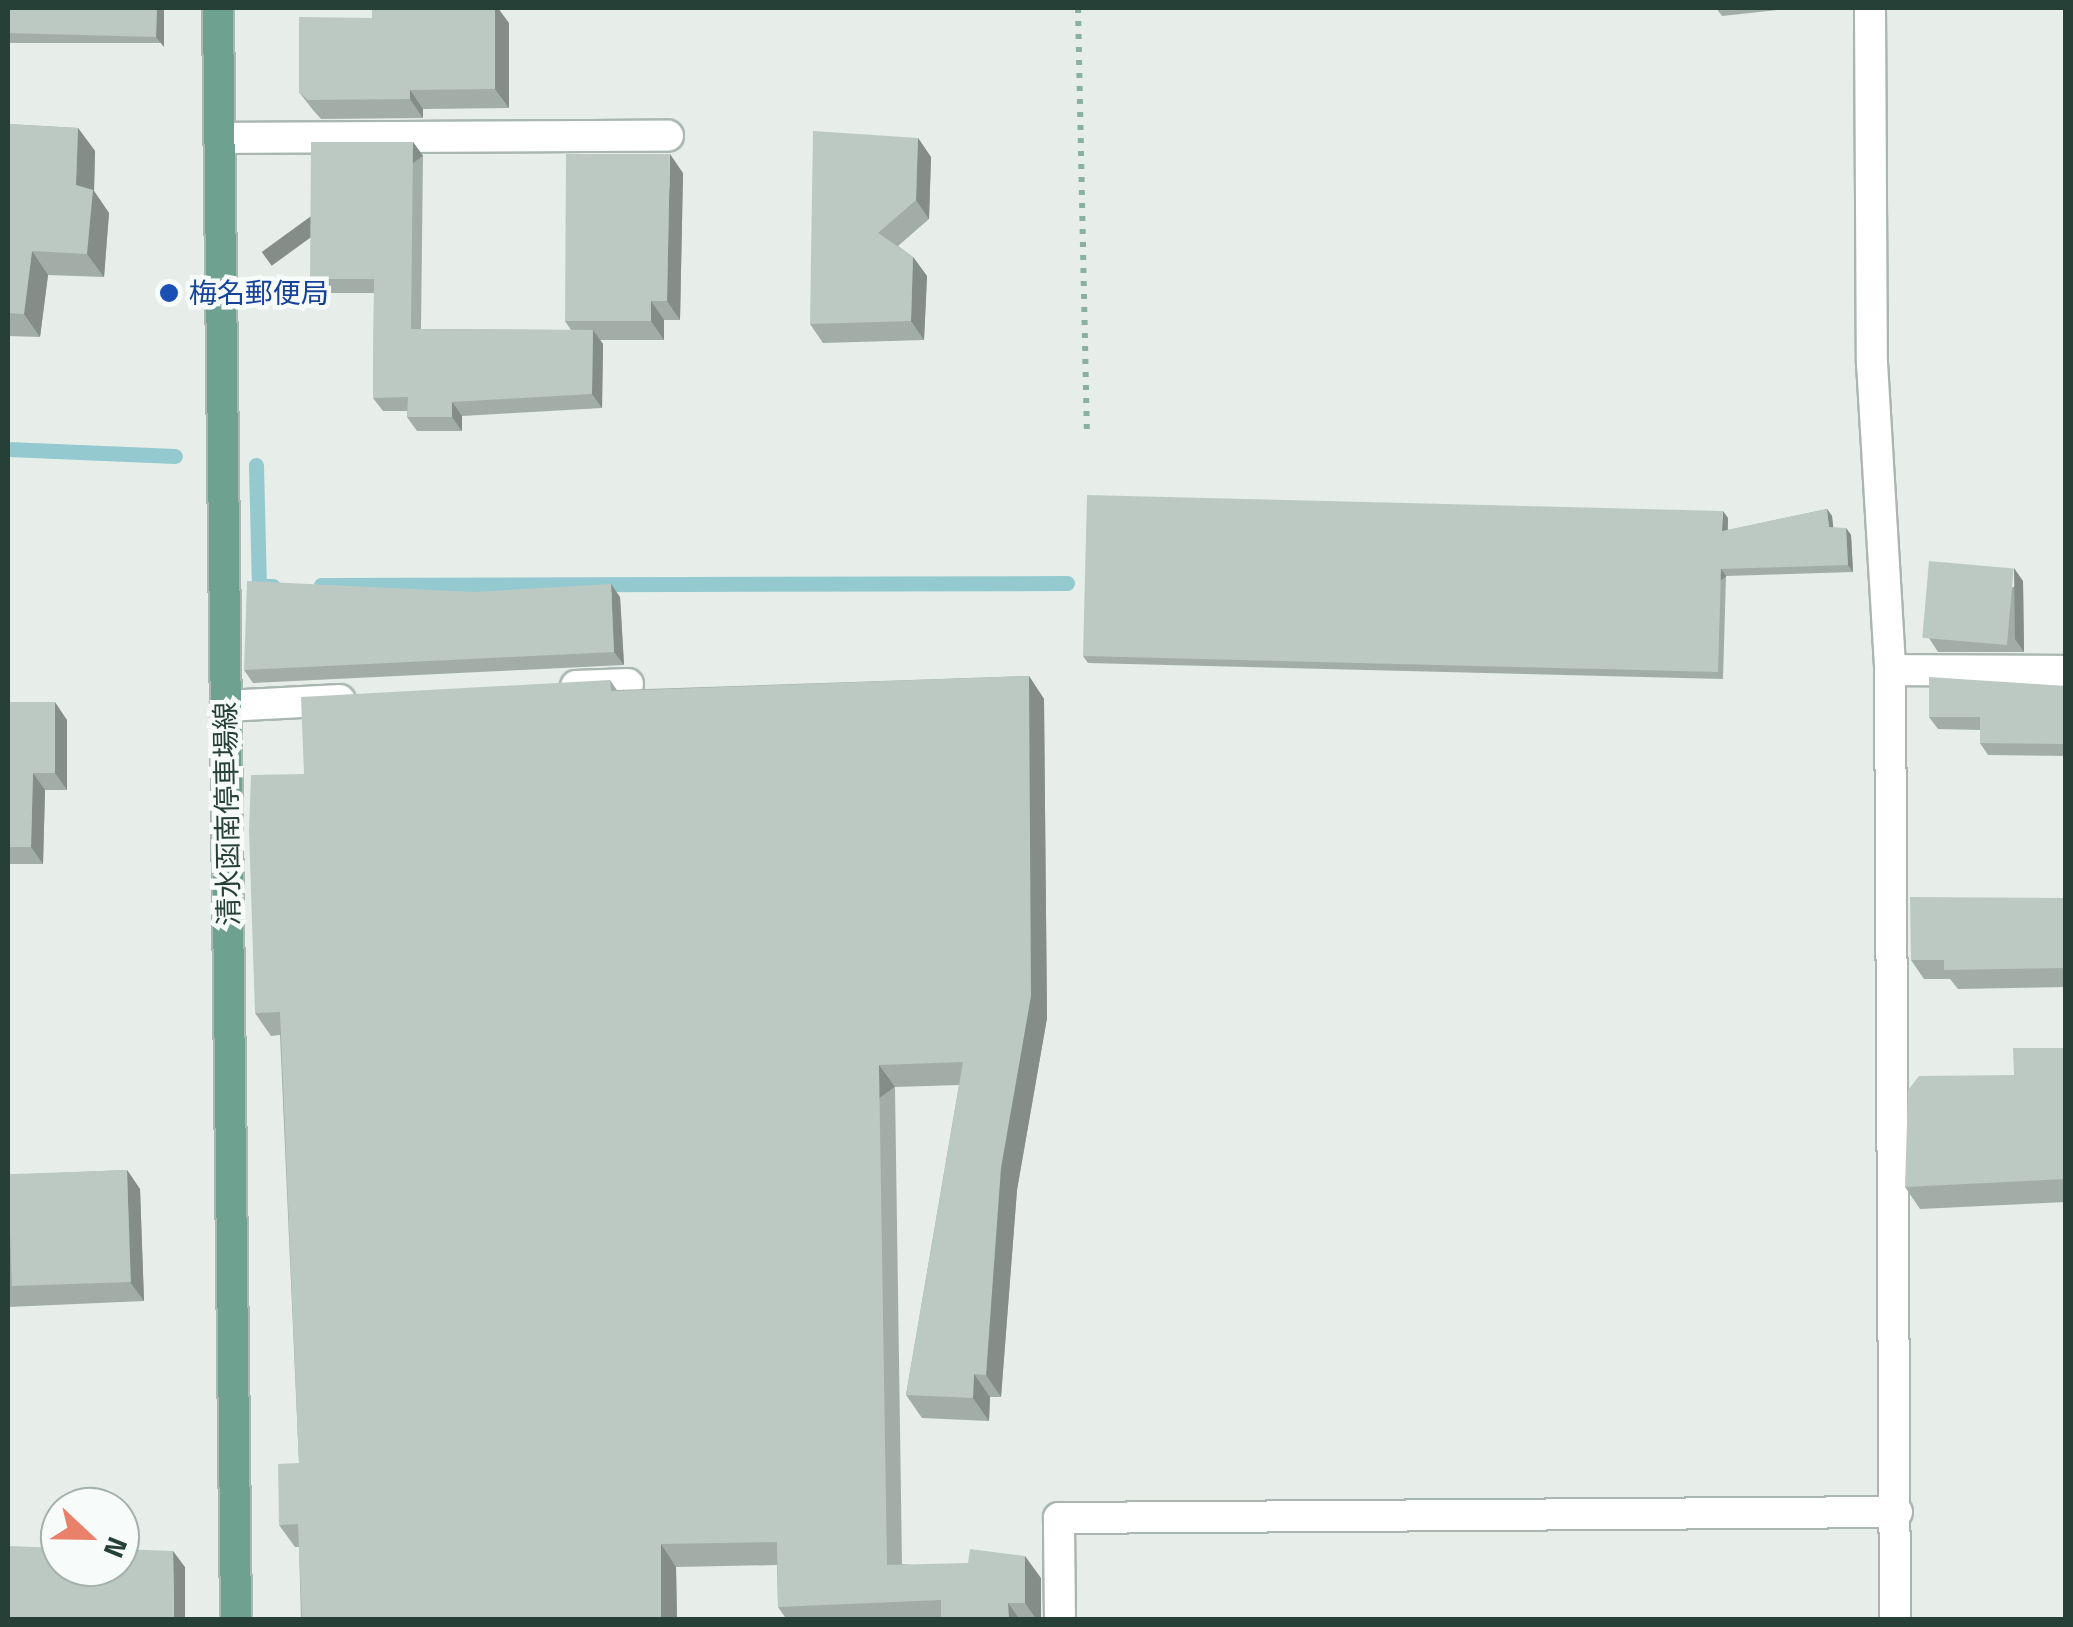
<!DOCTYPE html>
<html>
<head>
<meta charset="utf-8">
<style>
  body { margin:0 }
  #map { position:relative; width:2073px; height:1627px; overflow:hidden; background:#e7eeea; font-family:"Titillium Web","Noto Sans JP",sans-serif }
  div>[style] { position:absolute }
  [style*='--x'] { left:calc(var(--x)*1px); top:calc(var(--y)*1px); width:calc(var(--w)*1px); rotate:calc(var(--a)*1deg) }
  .stream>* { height:15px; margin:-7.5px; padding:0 7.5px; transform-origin:7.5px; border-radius:7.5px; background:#93c9cf }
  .path>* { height:6px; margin-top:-3px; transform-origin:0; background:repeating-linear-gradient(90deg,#89b0a1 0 5px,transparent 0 13px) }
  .roads { filter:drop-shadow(2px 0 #a9b6b1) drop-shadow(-2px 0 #a9b6b1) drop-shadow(0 2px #a9b6b1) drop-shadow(0 -2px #a9b6b1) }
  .minor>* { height:30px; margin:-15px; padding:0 15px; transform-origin:15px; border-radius:15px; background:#fff }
  .major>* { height:30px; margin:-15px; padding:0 15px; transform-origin:15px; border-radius:15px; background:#6ea190 }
  .wall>* { inset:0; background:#a2ada8; transform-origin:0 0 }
  .shaded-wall>* { inset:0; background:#848d88; transform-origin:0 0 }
  .building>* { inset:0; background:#bcc9c3; transform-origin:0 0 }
  .dots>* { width:28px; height:28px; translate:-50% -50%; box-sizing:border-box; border:5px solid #f7fbf9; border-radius:50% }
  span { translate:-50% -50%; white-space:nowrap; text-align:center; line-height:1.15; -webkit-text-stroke:9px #f7fbf9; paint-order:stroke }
  .transit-label { font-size:28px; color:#164399 }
  .left { translate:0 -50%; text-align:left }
  .street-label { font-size:28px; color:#264037 }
  .frame { position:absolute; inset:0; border:10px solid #264037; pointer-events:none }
  .north { position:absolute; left:40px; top:1487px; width:100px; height:100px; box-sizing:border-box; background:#f7fbf9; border:2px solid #a3b0ab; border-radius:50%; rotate:112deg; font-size:28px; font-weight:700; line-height:40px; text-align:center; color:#264037 }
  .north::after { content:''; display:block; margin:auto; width:35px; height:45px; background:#e9816a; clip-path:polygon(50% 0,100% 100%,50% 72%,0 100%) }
</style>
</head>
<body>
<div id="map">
  <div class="stream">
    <i style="--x:8;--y:449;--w:167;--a:2.4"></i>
    <i style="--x:256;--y:465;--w:121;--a:88.6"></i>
    <i style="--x:259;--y:586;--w:14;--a:0"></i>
    <i style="--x:321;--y:585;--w:746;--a:-0.15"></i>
  </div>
  <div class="path">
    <i style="--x:1078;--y:8;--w:423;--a:88.8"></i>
  </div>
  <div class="roads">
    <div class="minor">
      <i style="--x:1870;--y:8;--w:355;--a:89.7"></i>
      <i style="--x:1872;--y:363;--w:308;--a:86.6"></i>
      <i style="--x:1890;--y:670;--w:950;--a:89.7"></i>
      <i style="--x:220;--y:138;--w:448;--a:-0.3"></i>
      <i style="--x:1890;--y:670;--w:176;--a:0.3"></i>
      <i style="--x:576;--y:686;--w:52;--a:-2.2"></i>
      <i style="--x:226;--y:706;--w:114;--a:-3"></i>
      <i style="--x:1060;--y:1620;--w:102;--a:-90.6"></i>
      <i style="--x:1059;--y:1518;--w:838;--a:-0.41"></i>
    </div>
    <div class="major">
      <i style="--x:218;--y:8;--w:1612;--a:89.36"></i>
    </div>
  </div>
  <div class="wall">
    <i style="left:8px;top:8px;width:156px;height:35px"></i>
    <i style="clip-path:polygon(1716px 8px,1796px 8px,1722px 16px)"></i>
    <i style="clip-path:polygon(509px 23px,509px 108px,423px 109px,423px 118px,321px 119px,313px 110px,299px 92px)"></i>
    <i style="clip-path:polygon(8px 124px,78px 128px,95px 151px,94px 191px,109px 213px,104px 277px,48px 275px,40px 337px,8px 336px)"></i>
    <i style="clip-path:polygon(918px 138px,931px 157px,929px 219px,898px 246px,913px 257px,927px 276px,924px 340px,823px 343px,810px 324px)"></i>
    <i style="clip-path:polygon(413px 142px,423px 156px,421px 329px,571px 330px,565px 321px,683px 173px,680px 320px,664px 320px,664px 340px,600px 340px,603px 344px,602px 408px,462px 416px,462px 431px,417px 431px,407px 417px,407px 411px,383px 411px,373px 398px,374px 293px,320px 293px,310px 279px)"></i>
    <i style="clip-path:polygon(1827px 509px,1832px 516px,1833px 528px,1846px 528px,1851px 535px,1853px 572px,1726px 576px,1723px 679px,1088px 663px,1083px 656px,1728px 518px,1728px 530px)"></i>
    <i style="clip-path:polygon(2023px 581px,2024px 652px,1938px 652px,1929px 638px)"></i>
    <i style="clip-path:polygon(474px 592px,620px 597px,624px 665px,253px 683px,244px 670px)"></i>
    <i style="clip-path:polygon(1029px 676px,1044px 699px,1047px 1018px,1017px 1190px,1001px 1397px,990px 1397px,989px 1421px,922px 1418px,906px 1395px,959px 1085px,895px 1087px,902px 1564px,1041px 1578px,1041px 1620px,787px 1620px,778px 1607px,777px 1565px,676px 1567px,677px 1620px,301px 1620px,299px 1547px,295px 1547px,279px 1525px,299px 1463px,280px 1035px,271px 1036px,255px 1013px,304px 774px,610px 680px,617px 690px)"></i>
    <i style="clip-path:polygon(2066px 686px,2066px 756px,1988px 755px,1980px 743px,1980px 730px,1938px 729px,1929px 717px)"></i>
    <i style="clip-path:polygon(8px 702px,67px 720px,67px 790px,45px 790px,43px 864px,8px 864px)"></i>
    <i style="clip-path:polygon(2066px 898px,2066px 987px,1958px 989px,1950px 979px,1924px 979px,1911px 960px)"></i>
    <i style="clip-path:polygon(2066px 1048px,2066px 1202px,1920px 1209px,1905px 1187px,2014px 1075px)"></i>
    <i style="clip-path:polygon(127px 1170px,140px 1189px,144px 1301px,8px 1307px,8px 1175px)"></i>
  </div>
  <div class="shaded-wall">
    <i style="clip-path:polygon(157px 8px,164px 8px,164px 47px,156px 37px)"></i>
    <i style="clip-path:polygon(495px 8px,498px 8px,509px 23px,509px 108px,495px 89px)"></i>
    <i style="clip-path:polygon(410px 90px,423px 109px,423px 118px,410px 99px)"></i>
    <i style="clip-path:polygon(78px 128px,95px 151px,94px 191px,109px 213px,104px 277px,87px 254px,76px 185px)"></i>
    <i style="clip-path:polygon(918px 138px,931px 157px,929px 219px,916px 200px)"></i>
    <i style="left:413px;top:142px;width:17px;height:187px;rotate:54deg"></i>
    <i style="clip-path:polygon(670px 154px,683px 173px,680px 320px,667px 301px)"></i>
    <i style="clip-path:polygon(32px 251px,48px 275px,40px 337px,24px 314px)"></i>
    <i style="clip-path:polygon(913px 257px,927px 276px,924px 340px,911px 321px)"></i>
    <i style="clip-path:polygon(651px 301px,664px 320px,664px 340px,651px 321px)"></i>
    <i style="clip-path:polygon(593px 330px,603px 344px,602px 408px,592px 394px)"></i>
    <i style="clip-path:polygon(452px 402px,462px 416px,462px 431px,452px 417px)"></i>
    <i style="clip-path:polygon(1827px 509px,1832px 516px,1834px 534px,1829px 527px)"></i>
    <i style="clip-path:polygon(1723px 511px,1728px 518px,1727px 538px,1722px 531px)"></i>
    <i style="clip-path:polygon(1846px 528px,1851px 535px,1853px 572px,1848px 565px)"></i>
    <i style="clip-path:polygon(2014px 568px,2023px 581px,2024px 652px,2015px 639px)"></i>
    <i style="left:1721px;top:569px;width:9px;height:103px;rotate:54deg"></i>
    <i style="clip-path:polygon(611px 584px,620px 597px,624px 665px,614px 652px)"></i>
    <i style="clip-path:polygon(1029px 676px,1044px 699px,1047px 1018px,1017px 1190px,1001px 1397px,986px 1375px)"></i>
    <i style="clip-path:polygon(55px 702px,67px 720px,67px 790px,55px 773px)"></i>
    <i style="clip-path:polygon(33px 773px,45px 790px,43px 864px,31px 847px)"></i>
    <i style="left:879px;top:1065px;width:27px;height:500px;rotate:54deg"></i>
    <i style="clip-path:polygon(127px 1170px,140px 1189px,144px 1301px,130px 1282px)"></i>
    <i style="clip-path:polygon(974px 1374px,990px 1397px,989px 1421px,973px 1398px)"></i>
    <i style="clip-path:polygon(661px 1544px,676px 1567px,677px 1620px,661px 1620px)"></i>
    <i style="clip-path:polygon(173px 1551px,185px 1567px,185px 1620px,174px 1620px)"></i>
    <i style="clip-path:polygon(1025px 1556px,1041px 1578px,1041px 1620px,1037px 1620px,1025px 1603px)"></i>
    <i style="clip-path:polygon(1008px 1603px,1020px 1620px,1009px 1620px)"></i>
  </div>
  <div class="building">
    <i style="clip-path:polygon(8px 8px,157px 8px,156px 37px,8px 33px)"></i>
    <i style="clip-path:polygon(372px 8px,495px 8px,495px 89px,410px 90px,410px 99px,308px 100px,299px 92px,299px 17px,372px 18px)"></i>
    <i style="clip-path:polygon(8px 124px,78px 128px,76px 185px,93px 190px,87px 254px,32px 251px,24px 314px,8px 313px)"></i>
    <i style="clip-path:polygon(813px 131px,918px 138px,916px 200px,878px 233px,913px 257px,911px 321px,810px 324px)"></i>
    <i style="clip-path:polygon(311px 142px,413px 142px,411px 329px,593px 330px,592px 394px,452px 402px,452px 417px,407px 417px,408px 397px,373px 398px,374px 279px,310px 279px)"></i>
    <i style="clip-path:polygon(566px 154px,670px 154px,667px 301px,651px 301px,651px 321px,565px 321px)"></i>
    <i style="clip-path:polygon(1087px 495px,1723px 511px,1722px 531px,1827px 509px,1829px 527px,1846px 528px,1848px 565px,1721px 569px,1718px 672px,1083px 656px)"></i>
    <i style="left:1929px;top:561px;width:85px;height:77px;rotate:5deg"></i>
    <i style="clip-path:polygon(247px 581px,474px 592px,611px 584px,614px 652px,244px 670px)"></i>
    <i style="clip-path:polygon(1029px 676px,1031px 996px,1001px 1168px,986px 1375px,974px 1374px,973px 1398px,906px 1395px,963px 1062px,879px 1065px,887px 1565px,968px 1563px,970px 1549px,1025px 1556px,1025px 1603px,1008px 1603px,1009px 1620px,941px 1620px,941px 1600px,778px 1607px,777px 1542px,661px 1544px,661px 1620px,302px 1620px,298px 1524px,279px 1525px,278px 1464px,299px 1463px,280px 1012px,255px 1013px,249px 831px,251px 775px,304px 774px,301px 697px,610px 680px,611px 691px)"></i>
    <i style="clip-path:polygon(1929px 677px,2066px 686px,2066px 744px,1980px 743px,1980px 717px,1929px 717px)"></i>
    <i style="clip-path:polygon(8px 702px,55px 702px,55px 773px,33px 773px,31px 847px,8px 847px)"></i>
    <i style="clip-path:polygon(1910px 897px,2066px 898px,2066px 968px,1944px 970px,1944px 960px,1911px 960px)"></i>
    <i style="clip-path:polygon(2013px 1048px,2066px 1048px,2066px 1179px,1905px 1187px,1908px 1090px,1919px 1076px,2014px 1075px)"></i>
    <i style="left:127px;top:1170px;width:112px;height:119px;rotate:88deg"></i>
    <i style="clip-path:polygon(8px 1546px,60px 1548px,60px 1567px,120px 1567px,120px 1549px,173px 1551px,174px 1620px,8px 1620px)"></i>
  </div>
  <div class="dots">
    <i style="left:169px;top:293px;background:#1a4fb4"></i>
  </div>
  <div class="transit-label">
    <span class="left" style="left:189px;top:293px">梅名郵便局</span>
  </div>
  <div class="street-label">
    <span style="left:227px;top:814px;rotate:-91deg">清水函南停車場線</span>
  </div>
  <div class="frame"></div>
  <div class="north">N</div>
</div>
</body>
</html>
